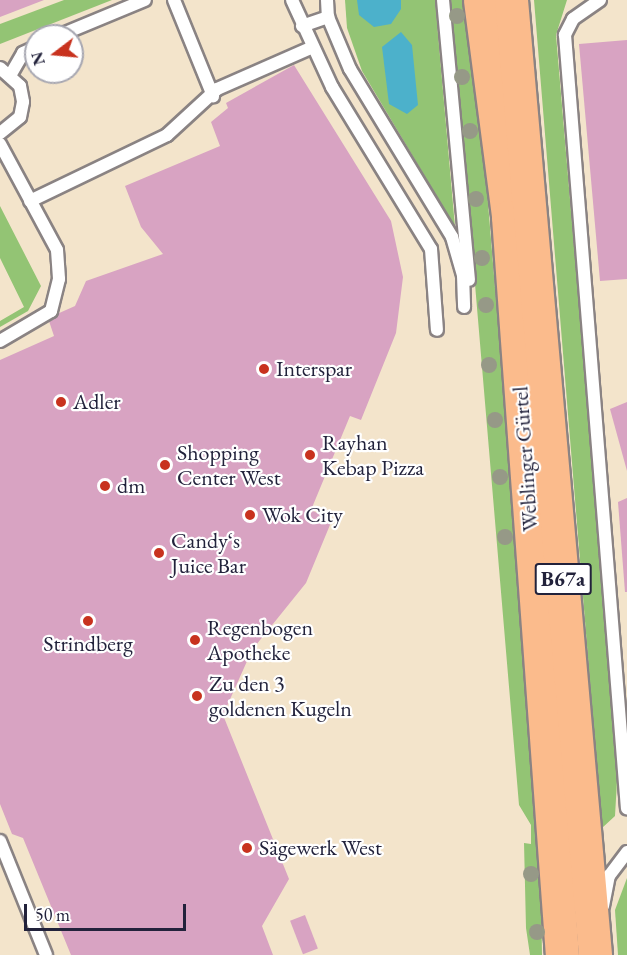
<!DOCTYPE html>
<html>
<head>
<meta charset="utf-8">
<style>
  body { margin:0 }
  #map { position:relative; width:627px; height:955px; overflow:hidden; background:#f3e4cb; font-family:"EB Garamond",serif }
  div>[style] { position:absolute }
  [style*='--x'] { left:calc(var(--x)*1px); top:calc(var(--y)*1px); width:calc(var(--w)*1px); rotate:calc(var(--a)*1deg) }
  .green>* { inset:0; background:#93c474 }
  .water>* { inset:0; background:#4cb1cb }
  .building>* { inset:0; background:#d8a3c2; transform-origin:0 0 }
  .roads { filter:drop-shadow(2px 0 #8a8383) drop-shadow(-2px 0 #8a8383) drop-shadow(0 2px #8a8383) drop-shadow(0 -2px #8a8383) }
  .service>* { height:12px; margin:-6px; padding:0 6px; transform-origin:6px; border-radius:6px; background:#fff }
  .primary>* { height:33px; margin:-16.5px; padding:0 16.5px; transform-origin:16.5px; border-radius:16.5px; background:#fbbb8c }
  .trees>* { width:16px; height:16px; margin:-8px; border-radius:50%; background:#969987 }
  .dots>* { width:16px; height:16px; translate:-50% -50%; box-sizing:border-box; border:3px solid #fff; border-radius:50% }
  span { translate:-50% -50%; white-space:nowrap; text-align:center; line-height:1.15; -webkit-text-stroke:4.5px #fff; paint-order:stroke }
  .shield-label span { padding:2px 4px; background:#fff; border:2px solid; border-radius:4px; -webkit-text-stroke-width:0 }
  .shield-label { font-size:21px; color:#22223b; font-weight:700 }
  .poi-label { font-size:22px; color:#22223b }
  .left { translate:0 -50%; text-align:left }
  .street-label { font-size:22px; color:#22223b }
  .north { position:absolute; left:24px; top:24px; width:60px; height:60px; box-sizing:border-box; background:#fff; border:2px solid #a7a7b1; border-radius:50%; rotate:254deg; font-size:16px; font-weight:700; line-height:24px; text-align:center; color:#22223b }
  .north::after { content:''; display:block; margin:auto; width:21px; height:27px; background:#c8321e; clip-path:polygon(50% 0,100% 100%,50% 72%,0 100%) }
  .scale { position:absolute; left:24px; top:904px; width:162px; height:27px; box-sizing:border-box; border:3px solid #22223b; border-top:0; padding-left:8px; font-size:18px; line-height:21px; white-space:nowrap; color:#22223b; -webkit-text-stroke:4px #fff; paint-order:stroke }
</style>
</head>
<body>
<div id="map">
  <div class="green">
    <i style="clip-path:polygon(64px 0,112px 0,0 44px,0 24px)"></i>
    <i style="clip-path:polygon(345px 0,435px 0,455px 227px,362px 71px,347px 28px)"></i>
    <i style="clip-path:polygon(451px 0,465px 0,487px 191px,540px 830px,542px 955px,530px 955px,526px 928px,524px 843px,531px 844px,531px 825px,519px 805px)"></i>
    <i style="clip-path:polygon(534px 0,567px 0,556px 35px,618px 764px,615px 816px,602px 828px)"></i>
    <i style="clip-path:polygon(0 206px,41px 286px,28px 311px,0 327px,0 321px,24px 307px,0 258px)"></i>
    <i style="clip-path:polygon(627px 878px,627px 955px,618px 955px,615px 910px)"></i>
  </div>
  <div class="water">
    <i style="clip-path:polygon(357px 0,401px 0,401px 9px,391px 24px,374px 27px,359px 15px)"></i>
    <i style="clip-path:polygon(401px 32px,412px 45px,418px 105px,407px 114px,389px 104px,382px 47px)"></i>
  </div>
  <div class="building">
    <i style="clip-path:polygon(0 0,44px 0,0 17px)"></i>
    <i style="clip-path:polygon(627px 40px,627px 279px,600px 281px,579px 44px)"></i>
    <i style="clip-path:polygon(294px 65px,391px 221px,403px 277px,396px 333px,361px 420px,350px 416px,311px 510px,332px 520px,306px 583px,252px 650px,223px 715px,289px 879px,262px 926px,273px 955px,71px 955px,23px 838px,12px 834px,0 804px,0 360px,54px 336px,48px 318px,75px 306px,86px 281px,163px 254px,141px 227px,125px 186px,220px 146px,211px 122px,228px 108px,226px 103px)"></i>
    <i style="clip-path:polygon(627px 402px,627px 471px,610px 409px)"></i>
    <i style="clip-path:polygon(627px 498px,627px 592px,625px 592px,618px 502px)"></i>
    <i style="left:305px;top:915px;width:36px;height:16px;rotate:69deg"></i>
  </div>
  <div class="roads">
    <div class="service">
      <i style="--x:174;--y:0;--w:104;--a:67.9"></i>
      <i style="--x:292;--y:0;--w:96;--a:65.3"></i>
      <i style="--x:332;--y:87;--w:190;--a:58.6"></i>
      <i style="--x:431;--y:249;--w:81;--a:85.8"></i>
      <i style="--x:327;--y:0;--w:17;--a:87"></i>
      <i style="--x:328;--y:17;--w:56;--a:67.1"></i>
      <i style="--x:350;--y:69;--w:197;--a:58.7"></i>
      <i style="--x:452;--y:237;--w:40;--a:74"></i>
      <i style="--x:463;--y:275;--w:32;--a:88"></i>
      <i style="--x:443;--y:0;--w:281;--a:84.7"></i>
      <i style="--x:600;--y:0;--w:33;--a:145"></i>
      <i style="--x:573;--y:19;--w:18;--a:117"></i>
      <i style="--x:565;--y:35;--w:776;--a:85.42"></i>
      <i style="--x:302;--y:26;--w:28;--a:-19"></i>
      <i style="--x:58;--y:36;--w:94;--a:-22.5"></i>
      <i style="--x:0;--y:68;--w:27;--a:42"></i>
      <i style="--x:20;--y:86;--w:16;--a:79"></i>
      <i style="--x:23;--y:102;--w:15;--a:101"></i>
      <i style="--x:20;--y:117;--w:26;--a:141"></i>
      <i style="--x:11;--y:74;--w:24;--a:-60"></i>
      <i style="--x:23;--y:53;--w:14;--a:-25"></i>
      <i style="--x:0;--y:144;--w:120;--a:61.7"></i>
      <i style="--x:57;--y:250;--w:29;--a:86"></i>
      <i style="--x:59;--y:279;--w:33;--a:104"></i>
      <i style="--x:51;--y:311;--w:59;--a:149.5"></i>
      <i style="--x:30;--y:201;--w:152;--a:-25.7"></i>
      <i style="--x:167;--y:135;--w:68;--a:-42.6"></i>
      <i style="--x:217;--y:89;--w:103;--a:-23.6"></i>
      <i style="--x:0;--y:841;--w:123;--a:68"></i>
      <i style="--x:603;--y:906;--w:31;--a:-79"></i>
      <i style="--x:609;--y:876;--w:30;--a:-53"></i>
    </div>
    <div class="primary">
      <i style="--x:480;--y:0;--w:219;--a:82.6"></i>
      <i style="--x:508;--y:217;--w:740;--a:85.82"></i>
      <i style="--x:511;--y:0;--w:959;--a:84.97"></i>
    </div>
  </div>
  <div class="trees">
    <i style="left:457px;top:16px"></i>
    <i style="left:462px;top:77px"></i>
    <i style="left:470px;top:131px"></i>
    <i style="left:476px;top:199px"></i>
    <i style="left:482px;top:258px"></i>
    <i style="left:486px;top:305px"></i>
    <i style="left:489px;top:365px"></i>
    <i style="left:495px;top:420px"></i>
    <i style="left:500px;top:477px"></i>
    <i style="left:505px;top:537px"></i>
    <i style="left:531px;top:874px"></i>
    <i style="left:537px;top:932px"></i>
  </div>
  <div class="dots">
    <i style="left:264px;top:369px;background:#c8321e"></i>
    <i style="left:61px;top:402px;background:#c8321e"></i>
    <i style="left:310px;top:455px;background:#c8321e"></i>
    <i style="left:165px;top:465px;background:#c8321e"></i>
    <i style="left:105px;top:486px;background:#c8321e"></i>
    <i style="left:250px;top:515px;background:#c8321e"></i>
    <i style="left:159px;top:553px;background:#c8321e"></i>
    <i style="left:88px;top:621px;background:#c8321e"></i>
    <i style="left:195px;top:640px;background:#c8321e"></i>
    <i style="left:197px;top:696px;background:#c8321e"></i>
    <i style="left:247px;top:848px;background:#c8321e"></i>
  </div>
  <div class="shield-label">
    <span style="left:563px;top:579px">B67a</span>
  </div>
  <div class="poi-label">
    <span class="left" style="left:276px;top:369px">Interspar</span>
    <span class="left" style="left:73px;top:402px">Adler</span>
    <span class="left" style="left:322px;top:455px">Rayhan<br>Kebap Pizza</span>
    <span class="left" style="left:177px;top:465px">Shopping<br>Center West</span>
    <span class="left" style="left:117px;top:486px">dm</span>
    <span class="left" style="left:262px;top:515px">Wok City</span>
    <span class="left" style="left:171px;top:553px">Candy‘s<br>Juice Bar</span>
    <span class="left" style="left:207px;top:640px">Regenbogen<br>Apotheke</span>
    <span style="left:88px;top:644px">Strindberg</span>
    <span class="left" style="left:209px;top:696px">Zu den 3<br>goldenen Kugeln</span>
    <span class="left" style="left:259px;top:848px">Sägewerk West</span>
  </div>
  <div class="street-label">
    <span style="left:525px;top:459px;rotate:-94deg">Weblinger Gürtel</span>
  </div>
  <div class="north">N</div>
  <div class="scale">50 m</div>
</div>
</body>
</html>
